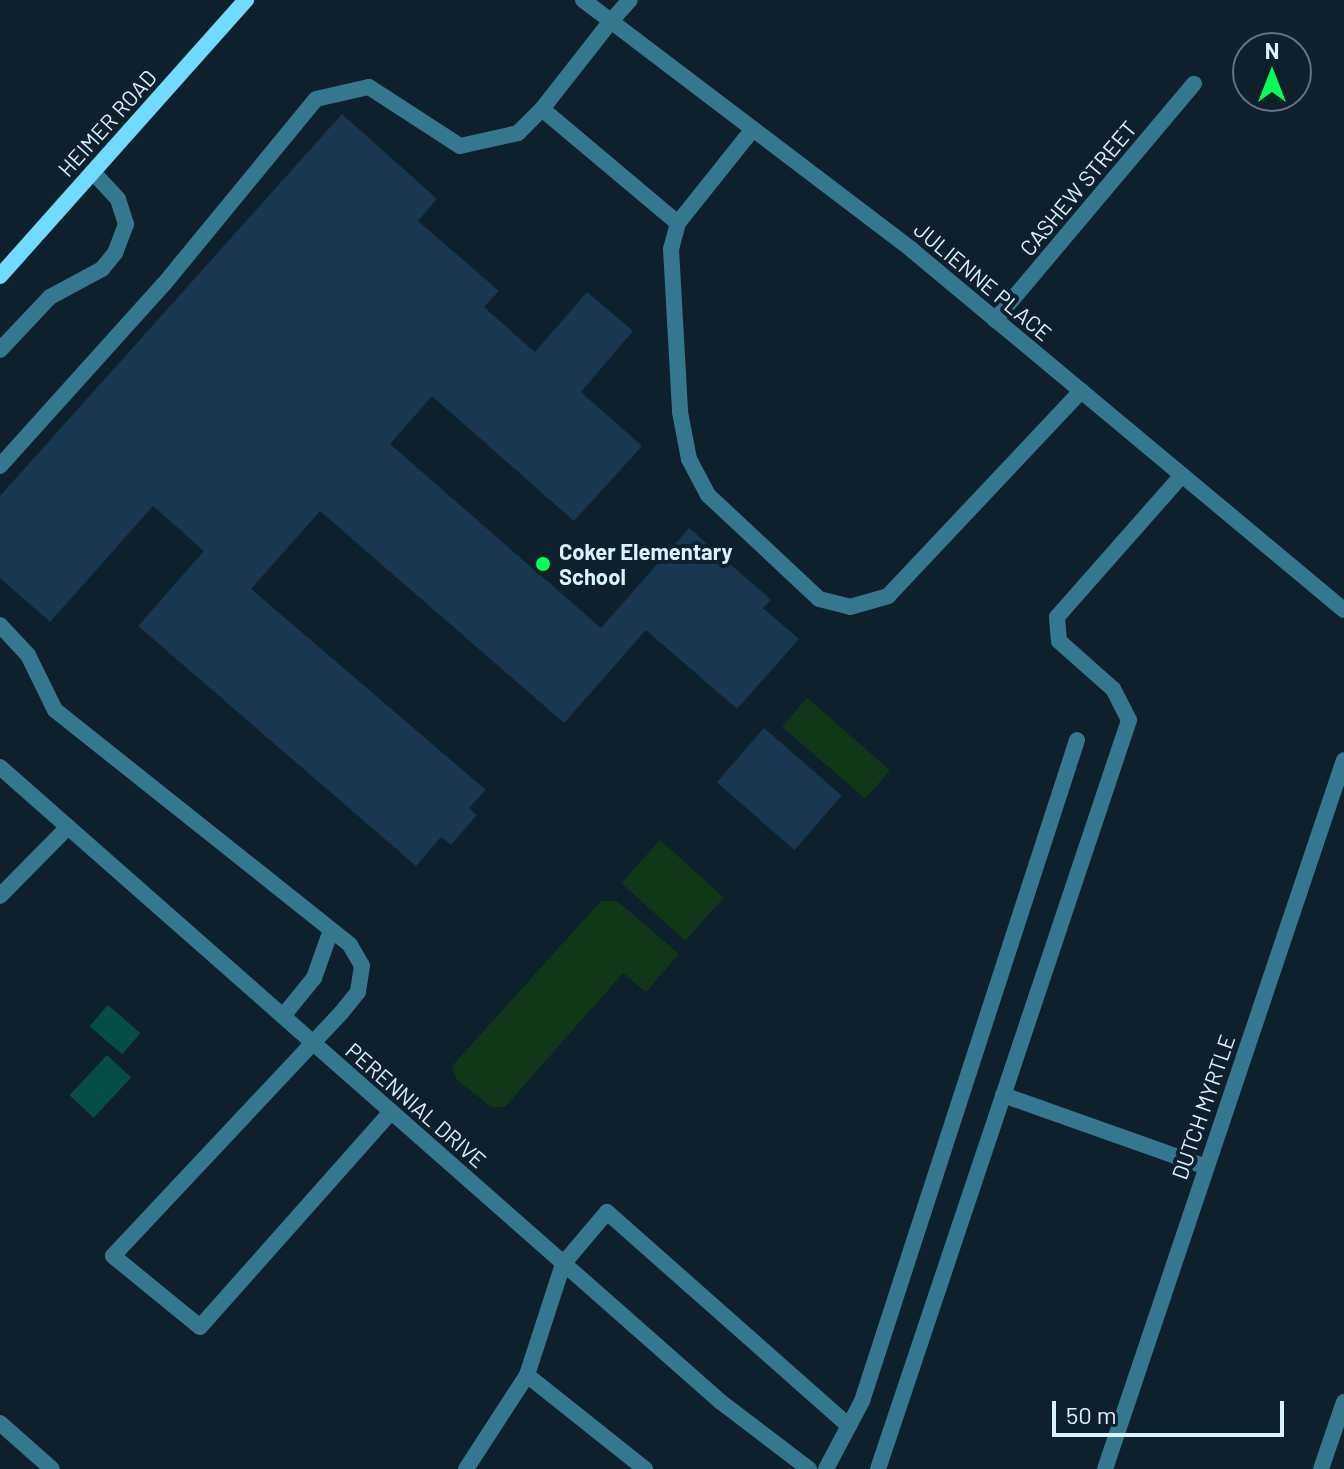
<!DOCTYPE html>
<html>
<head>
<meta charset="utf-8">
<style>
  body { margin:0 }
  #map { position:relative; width:1344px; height:1469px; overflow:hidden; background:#0e202c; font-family:Barlow,sans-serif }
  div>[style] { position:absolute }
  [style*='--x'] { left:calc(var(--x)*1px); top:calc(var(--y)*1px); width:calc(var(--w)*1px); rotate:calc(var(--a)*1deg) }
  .green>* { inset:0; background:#113618; transform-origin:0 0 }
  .water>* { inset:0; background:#064d44; transform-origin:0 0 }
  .building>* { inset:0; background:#19374e; transform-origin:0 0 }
  .lane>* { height:16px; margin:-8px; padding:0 8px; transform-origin:8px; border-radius:8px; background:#35778f }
  .street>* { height:16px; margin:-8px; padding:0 8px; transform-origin:8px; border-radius:8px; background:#35778f }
  .secondary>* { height:16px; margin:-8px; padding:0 8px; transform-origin:8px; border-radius:8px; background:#70dbff }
  .dots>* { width:22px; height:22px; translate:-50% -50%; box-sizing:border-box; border:4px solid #0e202c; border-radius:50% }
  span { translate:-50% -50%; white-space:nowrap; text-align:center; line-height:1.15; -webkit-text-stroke:8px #0e202c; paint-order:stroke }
  .street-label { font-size:22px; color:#d9f2ff }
  .poi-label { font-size:22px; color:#d9f2ff; font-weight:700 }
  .left { translate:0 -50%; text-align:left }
  .north { position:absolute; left:1232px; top:32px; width:80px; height:80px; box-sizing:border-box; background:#0e202c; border:2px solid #5f7480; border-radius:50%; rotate:0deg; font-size:22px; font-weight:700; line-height:32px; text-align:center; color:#d9f2ff }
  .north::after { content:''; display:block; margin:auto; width:28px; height:36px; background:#05ff58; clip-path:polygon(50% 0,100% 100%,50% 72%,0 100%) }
  .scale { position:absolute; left:1052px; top:1401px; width:232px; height:36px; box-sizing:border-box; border:4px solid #d9f2ff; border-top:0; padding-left:10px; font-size:24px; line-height:28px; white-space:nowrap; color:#d9f2ff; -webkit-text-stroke:6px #0e202c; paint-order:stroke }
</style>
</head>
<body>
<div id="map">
  <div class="green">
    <i style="left:807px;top:698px;width:110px;height:38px;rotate:41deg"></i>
    <i style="left:660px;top:840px;width:86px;height:58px;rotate:42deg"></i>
    <i style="clip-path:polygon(601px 901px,617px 901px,679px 954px,646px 992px,623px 973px,505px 1107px,491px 1107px,457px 1080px,452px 1066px)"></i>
  </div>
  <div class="water">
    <i style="left:108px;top:1005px;width:43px;height:28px;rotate:41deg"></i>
    <i style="left:107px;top:1055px;width:33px;height:55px;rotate:43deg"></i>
  </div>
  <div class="building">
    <i style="clip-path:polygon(342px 114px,437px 199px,418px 221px,499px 291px,484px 307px,535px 352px,587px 292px,633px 331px,581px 392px,642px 446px,574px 521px,432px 396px,390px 444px,601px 628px,689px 528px,771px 600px,763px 608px,799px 639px,737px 709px,646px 630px,564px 723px,320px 511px,251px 589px,486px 790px,469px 808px,477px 815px,451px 845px,441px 837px,416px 866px,138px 626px,204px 551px,153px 506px,50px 622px,0 578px,0 496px)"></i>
    <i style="left:764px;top:728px;width:103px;height:72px;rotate:41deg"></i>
  </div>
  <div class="lane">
    <i style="--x:611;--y:21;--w:112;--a:128.1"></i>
    <i style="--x:542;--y:109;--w:177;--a:40"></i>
    <i style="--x:753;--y:129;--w:120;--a:128.6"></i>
    <i style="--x:678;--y:223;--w:27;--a:105"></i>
    <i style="--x:671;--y:249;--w:163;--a:86.8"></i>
    <i style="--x:680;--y:412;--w:48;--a:79.2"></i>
    <i style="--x:689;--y:459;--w:41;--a:62.2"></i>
    <i style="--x:708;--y:495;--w:152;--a:43.1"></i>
    <i style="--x:819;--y:599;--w:32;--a:14"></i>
    <i style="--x:850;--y:607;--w:40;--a:-16"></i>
    <i style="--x:888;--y:596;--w:282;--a:-46.7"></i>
    <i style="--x:0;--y:350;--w:73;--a:-46.7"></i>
    <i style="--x:50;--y:297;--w:59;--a:-28.3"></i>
    <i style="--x:102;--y:269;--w:21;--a:-51"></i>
    <i style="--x:115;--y:253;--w:31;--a:-69"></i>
    <i style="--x:126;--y:224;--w:26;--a:-108"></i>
    <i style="--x:118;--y:199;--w:37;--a:-133"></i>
    <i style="--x:0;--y:466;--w:245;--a:-48"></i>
    <i style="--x:164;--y:284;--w:239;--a:-50.6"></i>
    <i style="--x:316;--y:99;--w:54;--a:-12.8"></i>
    <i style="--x:369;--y:87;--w:108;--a:33"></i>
    <i style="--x:460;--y:146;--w:59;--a:-12.6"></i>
    <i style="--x:518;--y:133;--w:34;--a:-45"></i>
    <i style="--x:0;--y:625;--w:41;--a:47"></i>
    <i style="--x:28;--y:655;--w:61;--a:63.9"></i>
    <i style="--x:55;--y:710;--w:377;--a:38.5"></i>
    <i style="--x:350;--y:945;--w:24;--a:60"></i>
    <i style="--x:362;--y:966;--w:26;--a:99"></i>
    <i style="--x:358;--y:992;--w:27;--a:129"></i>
    <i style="--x:341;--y:1013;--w:333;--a:133.2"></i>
    <i style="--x:113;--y:1256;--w:112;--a:39.2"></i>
    <i style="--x:200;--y:1327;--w:288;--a:-48.4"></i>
    <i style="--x:0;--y:896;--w:97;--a:-45.4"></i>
    <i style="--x:283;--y:1016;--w:49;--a:-50.8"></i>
    <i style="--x:314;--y:978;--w:48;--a:-70.4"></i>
    <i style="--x:1003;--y:1095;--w:215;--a:19.5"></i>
    <i style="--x:0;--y:1423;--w:69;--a:41.5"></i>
    <i style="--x:466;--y:1469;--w:112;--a:-57"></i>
    <i style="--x:645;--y:1469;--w:151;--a:-141.5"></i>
    <i style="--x:527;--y:1375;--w:117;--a:-72"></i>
    <i style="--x:563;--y:1264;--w:68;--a:-49.8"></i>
    <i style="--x:607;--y:1212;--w:323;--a:41.5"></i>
    <i style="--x:826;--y:1469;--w:77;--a:-62.1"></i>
    <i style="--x:862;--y:1401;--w:695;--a:-71.98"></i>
    <i style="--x:878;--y:1469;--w:790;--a:-71.47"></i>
    <i style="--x:1129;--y:720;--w:35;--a:-117"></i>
    <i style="--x:1113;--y:689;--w:72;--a:-138.4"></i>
    <i style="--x:1059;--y:641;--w:24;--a:-95"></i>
    <i style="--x:1057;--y:617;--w:189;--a:-48.6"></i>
    <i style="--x:1321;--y:1469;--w:71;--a:-71.1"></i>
  </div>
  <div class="street">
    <i style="--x:583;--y:0;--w:413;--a:37.2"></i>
    <i style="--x:912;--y:250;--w:562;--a:39.81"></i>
    <i style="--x:611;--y:21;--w:28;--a:-48"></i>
    <i style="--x:995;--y:320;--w:309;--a:-49.9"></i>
    <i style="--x:0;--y:767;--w:961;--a:41.37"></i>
    <i style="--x:721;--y:1402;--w:111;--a:37.3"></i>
    <i style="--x:1105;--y:1469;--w:748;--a:-71.37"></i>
  </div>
  <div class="secondary">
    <i style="--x:0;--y:276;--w:370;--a:-48.3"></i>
  </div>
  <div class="dots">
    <i style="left:543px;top:564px;background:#05ff58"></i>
  </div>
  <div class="street-label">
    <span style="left:107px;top:123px;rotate:-48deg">HEIMER ROAD</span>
    <span style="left:1078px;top:188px;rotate:-50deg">CASHEW STREET</span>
    <span style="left:983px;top:281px;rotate:40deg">JULIENNE PLACE</span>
    <span style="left:416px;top:1105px;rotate:41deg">PERENNIAL DRIVE</span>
    <span style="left:1203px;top:1107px;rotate:-71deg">DUTCH MYRTLE</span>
  </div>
  <div class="poi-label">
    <span class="left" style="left:559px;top:564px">Coker Elementary<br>School</span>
  </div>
  <div class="north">N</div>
  <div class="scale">50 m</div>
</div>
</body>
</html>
